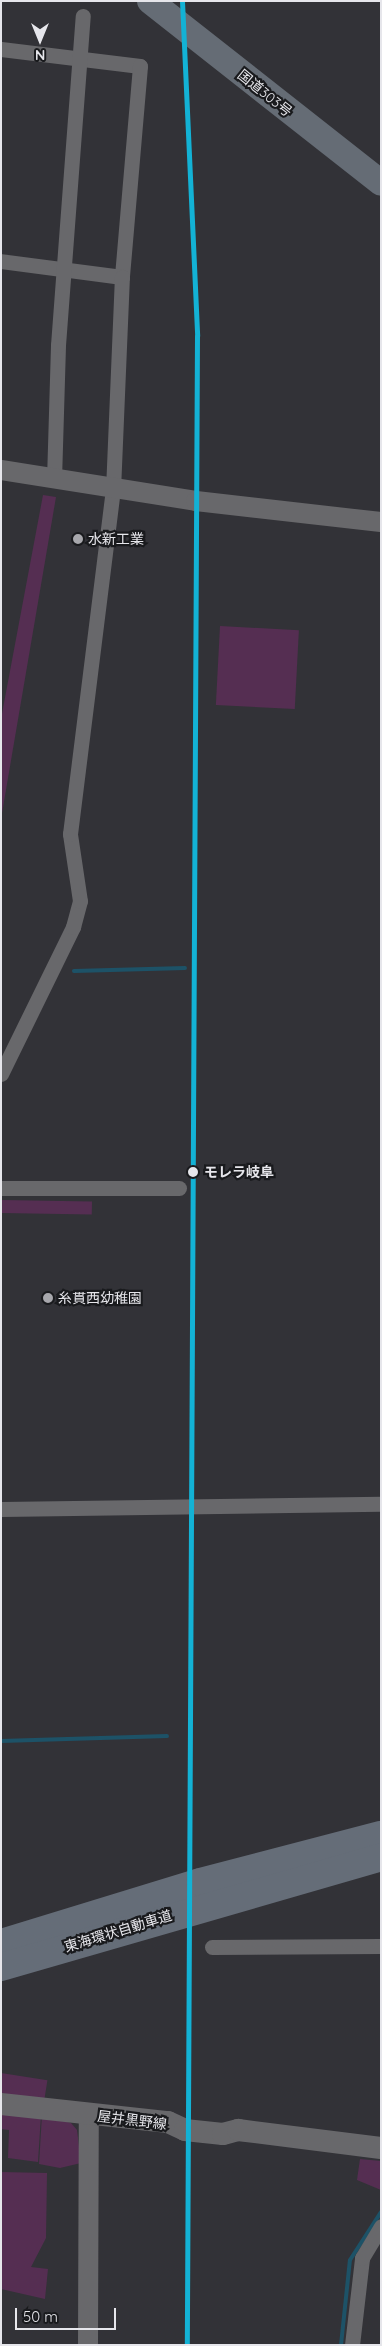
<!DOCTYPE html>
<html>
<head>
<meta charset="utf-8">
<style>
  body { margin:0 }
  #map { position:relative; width:382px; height:2346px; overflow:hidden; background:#323237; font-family:Quicksand,"Noto Sans JP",sans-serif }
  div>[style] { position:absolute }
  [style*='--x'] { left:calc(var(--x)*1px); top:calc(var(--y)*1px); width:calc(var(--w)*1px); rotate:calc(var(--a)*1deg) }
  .green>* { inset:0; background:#552e52; transform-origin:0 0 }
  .stream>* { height:4px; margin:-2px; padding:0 2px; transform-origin:2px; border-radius:2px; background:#1d5267 }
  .minor>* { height:15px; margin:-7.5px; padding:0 7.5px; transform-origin:7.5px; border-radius:7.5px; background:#68686b }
  .tertiary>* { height:20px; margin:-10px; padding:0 10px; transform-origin:10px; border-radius:10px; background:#68686b }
  .secondary>* { height:22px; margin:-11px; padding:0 11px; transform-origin:11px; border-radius:11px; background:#68686b }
  .trunk>* { height:26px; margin:-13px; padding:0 13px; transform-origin:13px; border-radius:13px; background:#656c75 }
  .motorway>* { height:28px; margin:-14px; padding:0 14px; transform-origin:14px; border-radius:14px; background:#656d78 }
  .rail-1>* { height:5px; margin:-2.5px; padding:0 2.5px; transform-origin:2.5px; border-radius:2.5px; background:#13b2d5 }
  .dots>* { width:14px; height:14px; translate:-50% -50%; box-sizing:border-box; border:2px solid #191a1d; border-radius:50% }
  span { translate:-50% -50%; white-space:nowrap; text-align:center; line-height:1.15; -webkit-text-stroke:4.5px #191a1d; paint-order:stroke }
  .street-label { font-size:14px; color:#e6e6eb }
  .poi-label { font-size:14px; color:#e6e6eb }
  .left { translate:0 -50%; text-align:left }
  .stop-label { font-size:14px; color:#e6e6eb; font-weight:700 }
  .frame { position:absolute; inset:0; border:2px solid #e6e6eb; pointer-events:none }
  .north { position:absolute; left:15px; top:15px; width:50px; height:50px; -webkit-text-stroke:4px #191a1d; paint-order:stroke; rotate:180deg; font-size:14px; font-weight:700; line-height:20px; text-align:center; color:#e6e6eb }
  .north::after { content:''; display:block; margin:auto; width:18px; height:22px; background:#e6e6eb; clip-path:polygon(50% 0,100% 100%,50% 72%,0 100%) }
  .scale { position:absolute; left:15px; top:2308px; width:101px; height:22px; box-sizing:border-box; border:2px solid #e6e6eb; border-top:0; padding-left:6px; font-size:15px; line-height:18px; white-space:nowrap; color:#e6e6eb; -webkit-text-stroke:4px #191a1d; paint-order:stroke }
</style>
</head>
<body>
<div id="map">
  <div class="green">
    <i style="clip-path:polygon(43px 495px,56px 497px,1px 819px,1px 719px)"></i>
    <i style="left:220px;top:626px;width:79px;height:79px;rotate:3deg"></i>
    <i style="left:1px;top:1200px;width:91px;height:13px;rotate:1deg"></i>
    <i style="left:1px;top:2073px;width:47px;height:20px;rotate:9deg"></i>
    <i style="clip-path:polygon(1px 2110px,41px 2115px,38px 2162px,8px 2158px,9px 2130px,1px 2129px)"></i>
    <i style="clip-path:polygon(42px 2115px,71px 2123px,77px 2130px,81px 2163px,60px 2168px,39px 2164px)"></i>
    <i style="clip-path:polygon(360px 2159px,381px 2161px,381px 2190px,357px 2180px)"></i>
    <i style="clip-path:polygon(1px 2172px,47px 2173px,46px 2238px,31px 2267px,48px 2269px,45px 2299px,1px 2289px)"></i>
  </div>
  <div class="stream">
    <i style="--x:74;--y:971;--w:111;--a:-1.5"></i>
    <i style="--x:1;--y:1741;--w:166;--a:-1.7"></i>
    <i style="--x:341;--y:2345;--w:85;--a:-84"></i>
    <i style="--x:350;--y:2260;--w:57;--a:-57.1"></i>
  </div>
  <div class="minor">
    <i style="--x:1;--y:49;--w:140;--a:7"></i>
    <i style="--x:140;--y:66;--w:212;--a:94.9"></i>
    <i style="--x:122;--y:277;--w:122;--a:-172.5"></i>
    <i style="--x:54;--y:480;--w:135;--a:-88.3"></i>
    <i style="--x:58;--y:345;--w:330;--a:-85.7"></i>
    <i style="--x:1;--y:1074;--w:164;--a:-63.9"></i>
    <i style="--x:73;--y:927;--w:27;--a:-75"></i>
    <i style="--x:80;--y:901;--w:68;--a:-98.5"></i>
    <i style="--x:70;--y:834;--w:347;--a:-82.9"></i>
    <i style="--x:113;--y:490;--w:213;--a:-87.6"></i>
    <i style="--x:1;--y:1188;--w:178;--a:0"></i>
    <i style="--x:1;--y:1509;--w:380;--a:-0.8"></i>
    <i style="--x:212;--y:1947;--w:169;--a:-0.3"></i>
    <i style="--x:352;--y:2345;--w:88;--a:-83.4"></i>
    <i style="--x:362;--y:2258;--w:37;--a:-59"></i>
  </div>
  <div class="tertiary">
    <i style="--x:1;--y:470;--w:197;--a:9"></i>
    <i style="--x:196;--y:501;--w:186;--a:6.5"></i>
    <i style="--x:88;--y:2345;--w:230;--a:-89.8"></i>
  </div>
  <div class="secondary">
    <i style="--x:1;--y:2104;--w:168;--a:6.2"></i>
    <i style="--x:168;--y:2122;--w:19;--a:25"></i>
    <i style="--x:185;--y:2130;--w:38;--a:6"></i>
    <i style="--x:223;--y:2134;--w:16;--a:-15"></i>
    <i style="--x:238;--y:2130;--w:144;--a:7.2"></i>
  </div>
  <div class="trunk">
    <i style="--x:150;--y:1;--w:294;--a:38.2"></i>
  </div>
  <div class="motorway">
    <i style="--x:1;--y:1943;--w:208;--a:-17"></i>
    <i style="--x:200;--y:1882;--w:187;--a:-14.6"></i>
    <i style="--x:1;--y:1967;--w:396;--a:-16.1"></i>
  </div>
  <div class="rail-1">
    <i style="--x:182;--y:1;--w:335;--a:87.4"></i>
    <i style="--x:197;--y:336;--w:2009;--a:90.29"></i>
  </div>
  <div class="dots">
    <i style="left:78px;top:539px;background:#a7a7ac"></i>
    <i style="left:193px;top:1172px;background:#e6e6eb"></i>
    <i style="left:48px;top:1298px;background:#a7a7ac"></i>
  </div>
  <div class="street-label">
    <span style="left:265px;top:93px;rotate:39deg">国道303号</span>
    <span style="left:118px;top:1931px;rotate:-17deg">東海環状自動車道</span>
    <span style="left:132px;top:2120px;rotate:7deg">屋井黒野線</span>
  </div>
  <div class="poi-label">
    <span class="left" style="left:88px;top:539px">水新工業</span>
    <span class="left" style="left:58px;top:1298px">糸貫西幼稚園</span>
  </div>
  <div class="stop-label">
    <span class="left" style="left:204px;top:1172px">モレラ岐阜</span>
  </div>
  <div class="frame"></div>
  <div class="north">N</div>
  <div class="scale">50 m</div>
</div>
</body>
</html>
